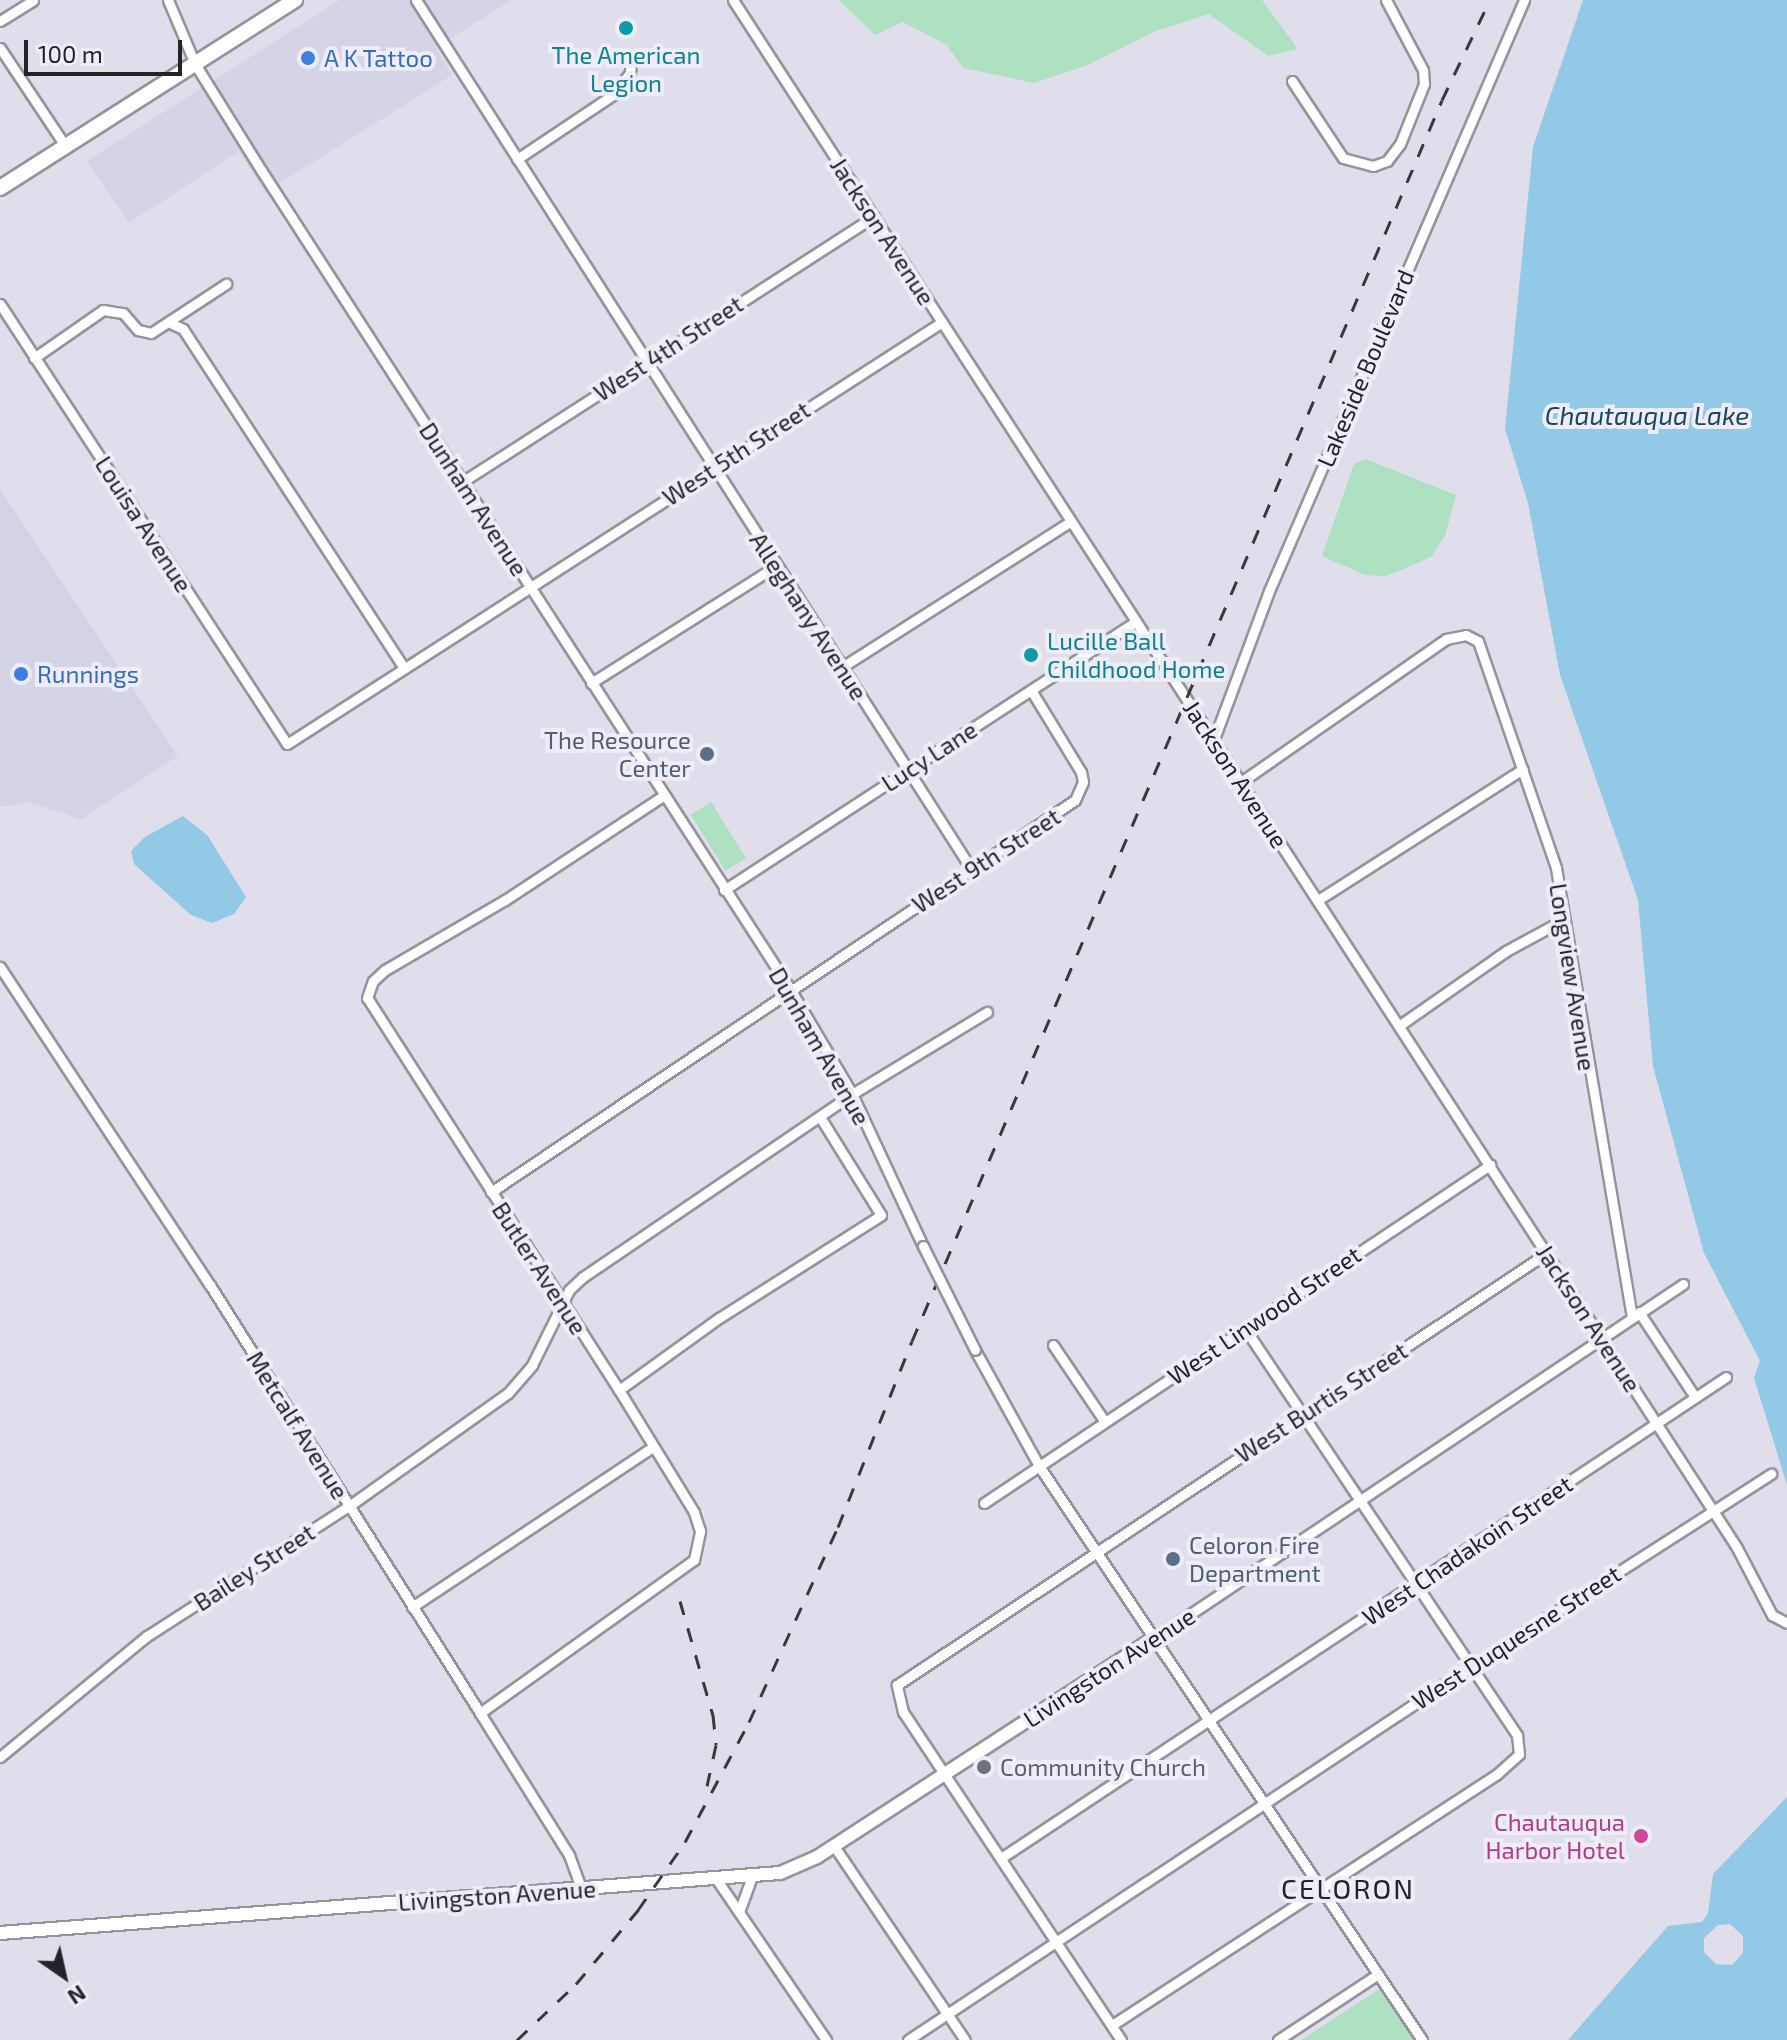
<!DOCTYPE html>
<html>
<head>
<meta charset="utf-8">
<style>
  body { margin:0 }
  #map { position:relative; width:1787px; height:2040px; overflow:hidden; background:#dfdeea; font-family:"Exo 2",sans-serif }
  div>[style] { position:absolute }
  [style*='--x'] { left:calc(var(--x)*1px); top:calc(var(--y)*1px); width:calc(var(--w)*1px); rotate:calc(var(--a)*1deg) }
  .built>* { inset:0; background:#d5d3e6 }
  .green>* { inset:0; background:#aee1c1; transform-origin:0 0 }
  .water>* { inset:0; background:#91c9e7 }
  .roads { filter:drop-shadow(2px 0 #94939e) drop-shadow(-2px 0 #94939e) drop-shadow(0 2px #94939e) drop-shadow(0 -2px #94939e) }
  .street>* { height:9px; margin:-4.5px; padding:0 4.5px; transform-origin:4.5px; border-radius:4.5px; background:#fff }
  .secondary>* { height:12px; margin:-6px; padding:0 6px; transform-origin:6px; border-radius:6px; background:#fff }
  .primary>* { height:14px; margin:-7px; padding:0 7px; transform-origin:7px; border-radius:7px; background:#fff }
  .rail>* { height:3px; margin-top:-1.5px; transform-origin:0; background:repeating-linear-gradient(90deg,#38383d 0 14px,transparent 0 28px) }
  .bridges { filter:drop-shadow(2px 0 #94939e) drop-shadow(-2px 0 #94939e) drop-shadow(0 2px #94939e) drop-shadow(0 -2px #94939e) }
  .street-bridge>* { height:9px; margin:-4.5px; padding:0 4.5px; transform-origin:4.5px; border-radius:4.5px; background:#fff }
  .dots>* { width:22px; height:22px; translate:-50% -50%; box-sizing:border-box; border:4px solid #edecf7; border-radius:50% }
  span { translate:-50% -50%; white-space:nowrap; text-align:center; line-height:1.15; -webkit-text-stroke:8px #edecf7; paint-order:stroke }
  .culture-label { font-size:24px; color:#0d838f }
  .left { translate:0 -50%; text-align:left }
  .shop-label { font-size:24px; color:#366cbe }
  .street-label { font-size:24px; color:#242428 }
  .service-label { font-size:24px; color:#4e5e75 }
  .right { translate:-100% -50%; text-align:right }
  .worship-label { font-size:24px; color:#5b616d }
  .hotel-label { font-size:24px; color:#b23c85 }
  .water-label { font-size:26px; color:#19475c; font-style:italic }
  .quarter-label { font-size:28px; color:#242428; letter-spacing:2px }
  .north { position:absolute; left:24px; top:1936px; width:80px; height:80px; -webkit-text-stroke:6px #edecf7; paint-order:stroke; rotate:146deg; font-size:22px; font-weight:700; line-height:32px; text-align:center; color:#242428 }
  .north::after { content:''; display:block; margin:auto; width:28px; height:36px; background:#242428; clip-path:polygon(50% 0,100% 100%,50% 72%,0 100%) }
  .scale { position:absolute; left:24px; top:40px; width:158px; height:36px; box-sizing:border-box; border:4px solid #242428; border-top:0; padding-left:10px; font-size:24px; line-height:28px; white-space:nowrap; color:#242428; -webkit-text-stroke:6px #edecf7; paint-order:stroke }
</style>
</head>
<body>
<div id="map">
  <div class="built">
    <i style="clip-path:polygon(340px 0,511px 0,436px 48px,452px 75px,265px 192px,239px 151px,129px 223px,87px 161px)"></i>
    <i style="clip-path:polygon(0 489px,178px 756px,81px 819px,28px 802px,0 807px)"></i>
  </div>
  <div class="green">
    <i style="clip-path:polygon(839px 0,1262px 0,1298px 49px,1268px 56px,1209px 14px,1156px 31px,1088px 65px,1034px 83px,963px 68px,947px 45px,903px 22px,875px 35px)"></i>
    <i style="clip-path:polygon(1366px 459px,1456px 495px,1445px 536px,1431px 557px,1386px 576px,1365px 575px,1322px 556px,1354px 464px)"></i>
    <i style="left:711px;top:802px;width:66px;height:24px;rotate:58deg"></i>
    <i style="clip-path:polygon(1381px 1988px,1415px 2040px,1301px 2040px)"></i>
  </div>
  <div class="water">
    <i style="clip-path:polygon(1583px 0,1787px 0,1787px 1485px,1754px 1378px,1760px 1361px,1704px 1253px,1653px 1066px,1638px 900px,1560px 675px,1528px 503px,1505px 429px,1533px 147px)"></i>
    <i style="clip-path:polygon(183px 816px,207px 835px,246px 897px,234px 914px,212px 923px,191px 915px,134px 864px,131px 851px,145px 837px)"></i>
    <i style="clip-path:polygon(evenodd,1787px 1797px,1787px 2040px,1568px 2040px,1668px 1926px,1702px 1922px,1708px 1913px,1713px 1874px,1787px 1797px,1730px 1924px,1743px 1936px,1743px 1953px,1732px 1965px,1716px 1964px,1704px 1952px,1704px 1938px,1718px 1925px,1730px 1924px)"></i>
  </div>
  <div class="roads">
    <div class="street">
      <i style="--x:168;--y:0;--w:69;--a:67.1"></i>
      <i style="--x:195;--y:64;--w:125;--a:58.1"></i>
      <i style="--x:261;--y:170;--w:975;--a:57.14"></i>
      <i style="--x:790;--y:989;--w:122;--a:59.4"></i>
      <i style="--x:852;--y:1094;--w:168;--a:65"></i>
      <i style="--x:416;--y:0;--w:1032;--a:57.42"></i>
      <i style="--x:733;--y:0;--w:1845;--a:57.03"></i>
      <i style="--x:1737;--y:1548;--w:76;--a:62.4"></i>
      <i style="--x:1772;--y:1615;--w:17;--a:28"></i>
      <i style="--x:0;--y:21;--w:39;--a:-32"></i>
      <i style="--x:0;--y:48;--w:119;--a:56.3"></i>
      <i style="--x:1292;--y:81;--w:92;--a:56.5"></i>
      <i style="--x:1343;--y:158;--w:31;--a:15"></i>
      <i style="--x:1373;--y:166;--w:15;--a:-20"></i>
      <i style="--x:1387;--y:161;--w:21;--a:-53"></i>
      <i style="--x:1400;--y:144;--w:65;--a:-68.2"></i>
      <i style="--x:1424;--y:84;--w:14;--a:-94"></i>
      <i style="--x:1423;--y:70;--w:79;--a:-117.9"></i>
      <i style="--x:517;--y:159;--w:117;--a:-33.8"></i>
      <i style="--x:614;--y:94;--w:26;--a:-53"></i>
      <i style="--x:630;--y:73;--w:12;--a:-85"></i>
      <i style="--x:0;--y:304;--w:525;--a:56.88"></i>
      <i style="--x:287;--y:744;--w:779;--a:-32.79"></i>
      <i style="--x:172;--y:324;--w:12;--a:24"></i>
      <i style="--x:183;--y:329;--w:402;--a:56.9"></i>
      <i style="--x:34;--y:358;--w:84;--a:-34.8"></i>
      <i style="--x:103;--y:310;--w:20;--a:9"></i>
      <i style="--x:123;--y:313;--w:23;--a:49"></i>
      <i style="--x:138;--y:330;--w:13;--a:13"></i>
      <i style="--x:151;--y:333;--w:90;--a:-33.2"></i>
      <i style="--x:462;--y:482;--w:490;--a:-32.8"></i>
      <i style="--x:842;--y:667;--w:270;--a:-32.5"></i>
      <i style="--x:591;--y:683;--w:219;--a:-32.3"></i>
      <i style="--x:1214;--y:739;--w:158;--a:-69.6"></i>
      <i style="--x:1269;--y:591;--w:644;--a:-66.66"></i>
      <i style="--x:1241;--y:782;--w:250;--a:-34.9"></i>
      <i style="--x:1446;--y:639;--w:20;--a:-11"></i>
      <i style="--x:1466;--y:635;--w:13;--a:27"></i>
      <i style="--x:1478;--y:641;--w:240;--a:71"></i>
      <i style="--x:1556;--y:868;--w:454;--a:80.4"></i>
      <i style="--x:724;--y:890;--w:491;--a:-33.1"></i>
      <i style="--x:1318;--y:900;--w:243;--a:-32.6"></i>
      <i style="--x:0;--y:967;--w:381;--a:56.6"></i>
      <i style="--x:210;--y:1285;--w:506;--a:57.75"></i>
      <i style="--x:480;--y:1713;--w:168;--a:57.9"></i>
      <i style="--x:569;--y:1855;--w:37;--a:70"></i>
      <i style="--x:1400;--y:1025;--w:129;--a:-34.9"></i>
      <i style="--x:1506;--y:951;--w:67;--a:-28.5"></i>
      <i style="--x:491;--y:1192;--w:703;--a:-33.87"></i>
      <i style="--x:1075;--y:800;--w:20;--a:-66"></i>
      <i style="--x:1083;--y:782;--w:10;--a:-101"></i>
      <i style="--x:1081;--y:772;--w:96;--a:-121.4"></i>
      <i style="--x:1639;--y:1312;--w:102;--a:56.6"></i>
      <i style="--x:1053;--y:1345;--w:93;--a:56"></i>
      <i style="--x:975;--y:1350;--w:132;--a:61.1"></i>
      <i style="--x:1039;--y:1466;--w:690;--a:56.29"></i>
      <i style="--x:619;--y:1390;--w:123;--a:-35.8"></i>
      <i style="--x:719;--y:1318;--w:192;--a:-32.4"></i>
      <i style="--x:881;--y:1215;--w:115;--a:-121.9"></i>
      <i style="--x:984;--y:1503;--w:609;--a:-33.74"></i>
      <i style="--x:412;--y:1607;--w:289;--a:-33.6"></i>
      <i style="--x:1153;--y:1639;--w:638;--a:-33.81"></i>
      <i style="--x:480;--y:1713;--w:263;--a:-35.6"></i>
      <i style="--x:694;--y:1560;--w:30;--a:-78"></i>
      <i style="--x:700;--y:1531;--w:20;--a:-108"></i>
      <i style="--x:694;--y:1512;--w:143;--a:-121.6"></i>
      <i style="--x:619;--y:1390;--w:466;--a:-122.7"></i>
      <i style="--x:367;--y:998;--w:18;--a:-71"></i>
      <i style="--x:373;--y:981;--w:16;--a:-43"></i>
      <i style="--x:385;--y:970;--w:139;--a:-30.3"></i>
      <i style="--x:505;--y:900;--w:189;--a:-33.4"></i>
      <i style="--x:0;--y:1757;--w:190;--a:-39.5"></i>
      <i style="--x:147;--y:1636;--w:240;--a:-32.8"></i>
      <i style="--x:349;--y:1506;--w:195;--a:-35.4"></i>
      <i style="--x:508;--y:1393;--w:37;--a:-49"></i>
      <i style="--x:532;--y:1365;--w:84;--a:-63.7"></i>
      <i style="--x:569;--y:1290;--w:19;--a:-43"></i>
      <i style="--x:583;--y:1277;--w:325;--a:-34.2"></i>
      <i style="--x:852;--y:1094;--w:158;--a:-31.3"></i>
      <i style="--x:834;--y:1846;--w:234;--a:56"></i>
      <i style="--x:1001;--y:1858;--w:870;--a:-33.56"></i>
      <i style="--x:717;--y:1880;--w:194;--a:55.7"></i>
      <i style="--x:739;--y:1912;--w:37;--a:-70"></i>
      <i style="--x:1112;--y:2025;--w:458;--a:-33.1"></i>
      <i style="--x:1496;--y:1775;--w:31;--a:-42"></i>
      <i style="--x:1519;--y:1754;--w:19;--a:-96"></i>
      <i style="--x:1517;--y:1735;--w:490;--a:-123.8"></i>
      <i style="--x:908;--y:2040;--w:675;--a:-33.57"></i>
      <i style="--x:1470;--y:1667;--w:358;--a:-32.7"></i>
      <i style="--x:1121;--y:2040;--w:394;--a:-123.6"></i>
      <i style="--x:903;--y:1712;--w:28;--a:-103"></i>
      <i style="--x:897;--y:1685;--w:780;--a:-33.61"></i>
      <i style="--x:1278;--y:2040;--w:120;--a:-33.4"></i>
    </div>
    <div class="secondary">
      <i style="--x:0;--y:1933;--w:782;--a:-4.4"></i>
      <i style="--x:780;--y:1873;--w:40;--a:-23.4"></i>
      <i style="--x:817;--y:1857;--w:401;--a:-33"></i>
    </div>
    <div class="primary">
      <i style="--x:0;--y:188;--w:350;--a:-32.5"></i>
    </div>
  </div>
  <div class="rail">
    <i style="--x:680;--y:1601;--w:119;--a:73.9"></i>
    <i style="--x:713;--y:1715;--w:30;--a:84"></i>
    <i style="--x:716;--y:1745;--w:42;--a:102.4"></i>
    <i style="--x:517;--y:2040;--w:81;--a:-43.5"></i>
    <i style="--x:576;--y:1984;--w:97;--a:-50"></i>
    <i style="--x:638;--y:1910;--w:83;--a:-55.3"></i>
    <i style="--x:685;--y:1842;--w:136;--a:-61.9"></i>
    <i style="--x:749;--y:1722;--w:214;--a:-65.5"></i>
    <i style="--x:838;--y:1527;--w:200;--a:-68.3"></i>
    <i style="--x:912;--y:1341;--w:1349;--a:-66.87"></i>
    <i style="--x:1442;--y:100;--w:111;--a:-64.4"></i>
  </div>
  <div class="bridges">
    <div class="street-bridge">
      <i style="--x:923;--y:1246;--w:116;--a:63.4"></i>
    </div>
  </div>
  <div class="dots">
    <i style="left:626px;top:28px;background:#0f9aa8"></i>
    <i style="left:308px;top:58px;background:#3f7fe0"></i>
    <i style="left:1031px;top:655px;background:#0f9aa8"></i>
    <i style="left:21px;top:674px;background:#3f7fe0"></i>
    <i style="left:707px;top:754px;background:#5c6f8a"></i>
    <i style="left:1173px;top:1559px;background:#5c6f8a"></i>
    <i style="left:984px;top:1767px;background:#6b7280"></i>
    <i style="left:1641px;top:1836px;background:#d1479c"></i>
  </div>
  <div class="culture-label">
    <span style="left:626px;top:69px">The American<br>Legion</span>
    <span class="left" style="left:1047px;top:655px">Lucille Ball<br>Childhood Home</span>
  </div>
  <div class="shop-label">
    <span class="left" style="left:324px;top:58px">A K Tattoo</span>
    <span class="left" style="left:37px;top:674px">Runnings</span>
  </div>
  <div class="street-label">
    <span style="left:883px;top:231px;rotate:57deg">Jackson Avenue</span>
    <span style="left:668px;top:348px;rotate:-33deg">West 4th Street</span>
    <span style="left:1365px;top:368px;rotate:-67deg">Lakeside Boulevard</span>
    <span style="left:736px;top:453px;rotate:-33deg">West 5th Street</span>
    <span style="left:474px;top:499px;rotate:57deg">Dunham Avenue</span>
    <span style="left:144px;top:524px;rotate:57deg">Louisa Avenue</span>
    <span style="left:809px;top:616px;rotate:57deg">Alleghany Avenue</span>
    <span style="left:929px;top:756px;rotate:-33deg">Lucy Lane</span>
    <span style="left:1236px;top:774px;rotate:57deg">Jackson Avenue</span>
    <span style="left:986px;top:860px;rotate:-33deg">West 9th Street</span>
    <span style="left:1573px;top:977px;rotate:81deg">Longview Avenue</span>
    <span style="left:820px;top:1046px;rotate:60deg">Dunham Avenue</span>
    <span style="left:540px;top:1268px;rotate:57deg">Butler Avenue</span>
    <span style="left:1264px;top:1315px;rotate:-34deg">West Linwood Street</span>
    <span style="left:1589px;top:1318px;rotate:57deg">Jackson Avenue</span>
    <span style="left:1321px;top:1402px;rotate:-33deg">West Burtis Street</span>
    <span style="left:298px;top:1425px;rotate:58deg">Metcalf Avenue</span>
    <span style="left:1467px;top:1550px;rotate:-34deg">West Chadakoin Street</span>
    <span style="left:254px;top:1567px;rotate:-33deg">Bailey Street</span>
    <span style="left:1516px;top:1637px;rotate:-33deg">West Duquesne Street</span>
    <span style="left:1109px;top:1667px;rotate:-33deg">Livingston Avenue</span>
    <span style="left:497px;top:1895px;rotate:-4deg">Livingston Avenue</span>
  </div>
  <div class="service-label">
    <span class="right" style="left:691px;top:754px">The Resource<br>Center</span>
    <span class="left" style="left:1189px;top:1559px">Celoron Fire<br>Department</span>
  </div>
  <div class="worship-label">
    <span class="left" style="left:1000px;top:1767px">Community Church</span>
  </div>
  <div class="hotel-label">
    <span class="right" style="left:1625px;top:1836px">Chautauqua<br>Harbor Hotel</span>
  </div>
  <div class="water-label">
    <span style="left:1647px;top:415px">Chautauqua Lake</span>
  </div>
  <div class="quarter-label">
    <span style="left:1348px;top:1888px">CELORON</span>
  </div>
  <div class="north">N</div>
  <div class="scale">100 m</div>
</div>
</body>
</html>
